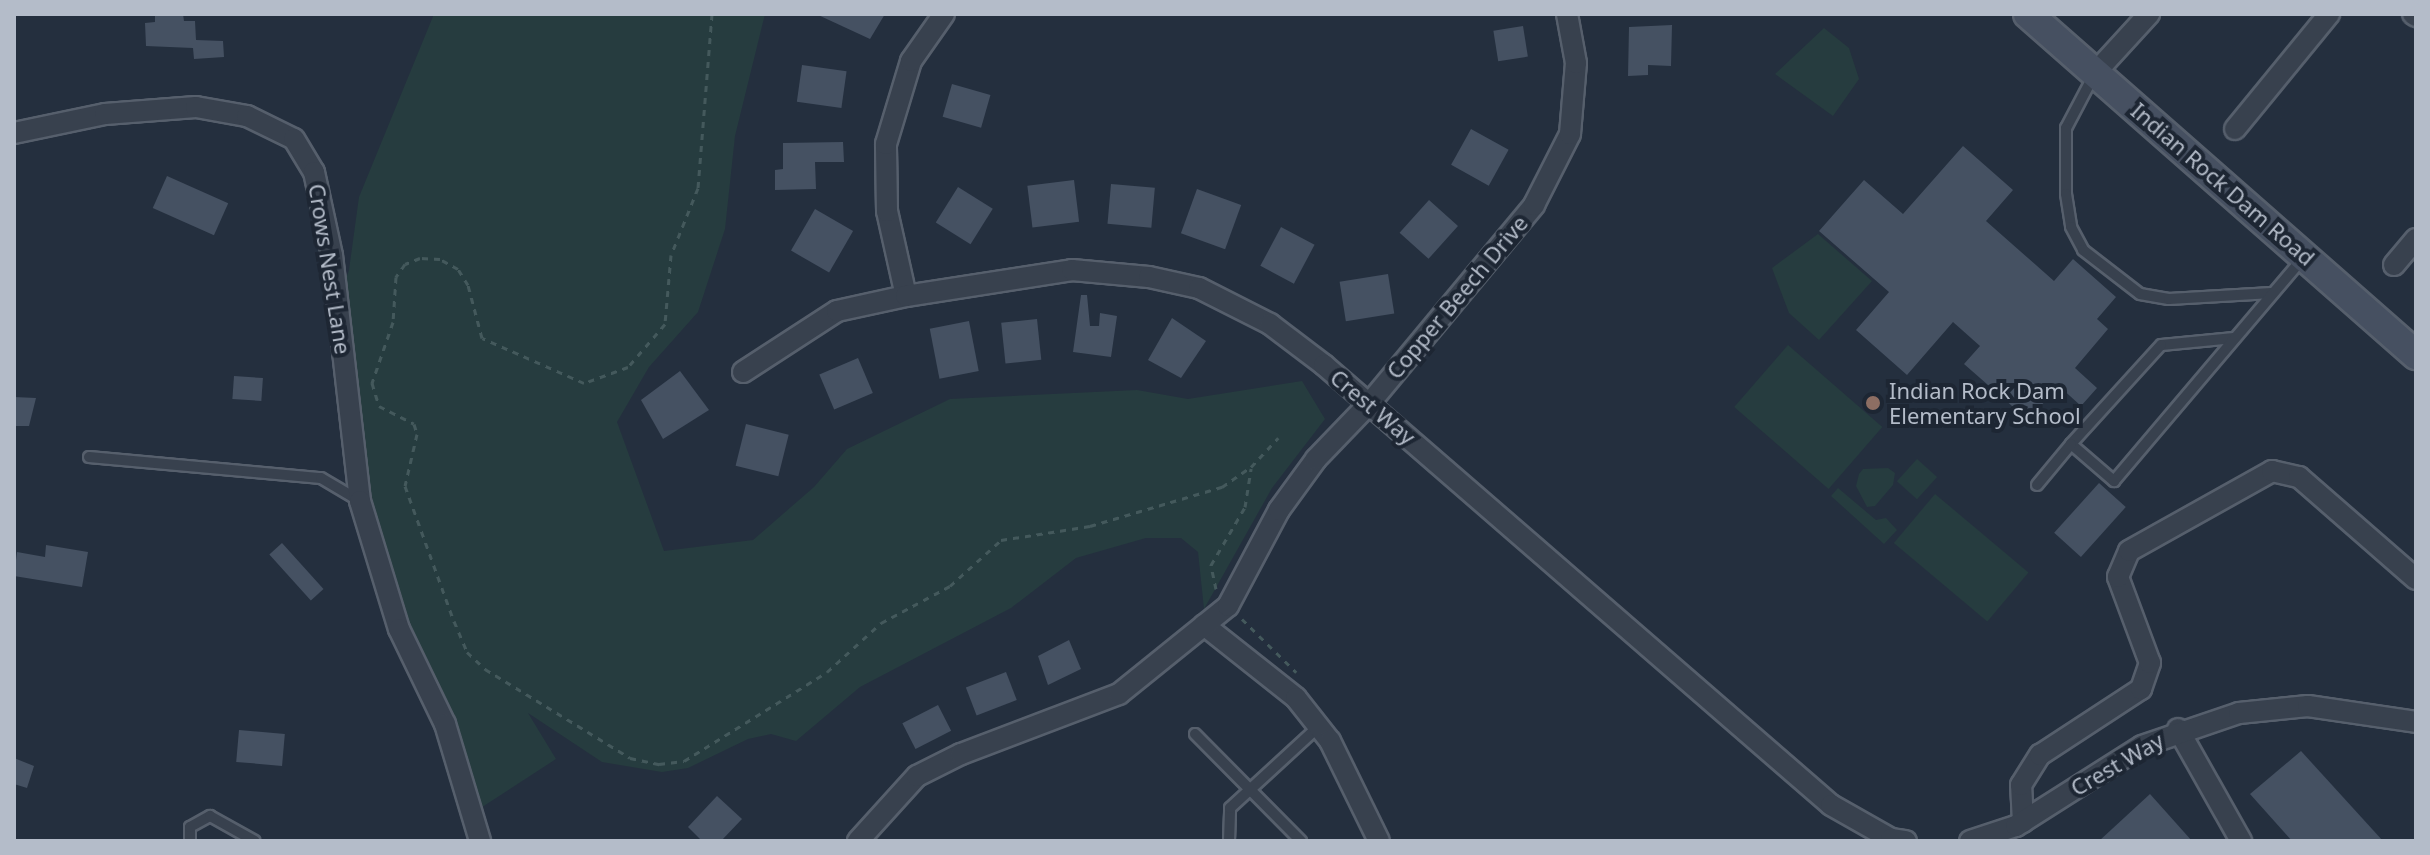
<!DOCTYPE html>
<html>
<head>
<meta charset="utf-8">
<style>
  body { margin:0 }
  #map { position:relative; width:2430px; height:855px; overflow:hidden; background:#242f3e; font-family:"Noto Sans",sans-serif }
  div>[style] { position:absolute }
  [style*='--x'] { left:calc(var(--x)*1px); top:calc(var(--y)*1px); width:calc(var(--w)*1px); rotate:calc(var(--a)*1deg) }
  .green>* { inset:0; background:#263c3f; transform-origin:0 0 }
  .building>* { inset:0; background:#455162; transform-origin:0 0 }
  .path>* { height:3px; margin-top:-1.5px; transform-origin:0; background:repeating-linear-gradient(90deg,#44595c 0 6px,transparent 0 12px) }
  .roads { filter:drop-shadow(2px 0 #565f6c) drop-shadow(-2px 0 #565f6c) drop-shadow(0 2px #565f6c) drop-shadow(0 -2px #565f6c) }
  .lane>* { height:10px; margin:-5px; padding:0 5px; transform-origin:5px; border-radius:5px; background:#38414e }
  .street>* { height:20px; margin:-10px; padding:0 10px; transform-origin:10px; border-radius:10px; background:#38414e }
  .secondary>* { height:28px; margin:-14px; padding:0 14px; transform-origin:14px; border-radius:14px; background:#465061 }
  .dots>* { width:22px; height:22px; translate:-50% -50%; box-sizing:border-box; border:4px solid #1d2633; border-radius:50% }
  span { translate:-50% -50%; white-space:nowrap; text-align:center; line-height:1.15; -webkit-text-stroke:8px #1d2633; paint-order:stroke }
  .street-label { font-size:22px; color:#b4bcc9 }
  .poi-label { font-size:22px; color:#b4bcc9 }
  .left { translate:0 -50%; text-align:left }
  .frame { position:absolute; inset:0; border:16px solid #b4bcc9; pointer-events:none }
</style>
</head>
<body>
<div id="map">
  <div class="green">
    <i style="clip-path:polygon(434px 14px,765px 14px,735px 136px,725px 229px,698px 312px,649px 367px,617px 422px,664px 551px,753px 540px,814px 487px,847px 449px,950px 399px,1137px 390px,1188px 399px,1302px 381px,1325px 419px,1272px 488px,1204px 609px,1198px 552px,1181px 538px,1146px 538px,1076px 558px,1011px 608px,860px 687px,796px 741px,771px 734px,748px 739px,688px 768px,662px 772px,602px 762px,528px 713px,556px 759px,476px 811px,393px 607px,336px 310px,349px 270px,359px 197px)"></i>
    <i style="clip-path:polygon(1824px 28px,1849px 48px,1859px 79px,1833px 116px,1775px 74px)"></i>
    <i style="clip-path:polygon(1818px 234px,1872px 281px,1819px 340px,1789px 313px,1772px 268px)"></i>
    <i style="left:1788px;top:345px;width:125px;height:82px;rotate:41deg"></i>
    <i style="left:1917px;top:459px;width:27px;height:30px;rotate:42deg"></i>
    <i style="clip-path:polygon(1888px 468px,1895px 473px,1893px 485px,1875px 506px,1867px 507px,1856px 486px,1859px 474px,1863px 469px)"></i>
    <i style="clip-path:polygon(1838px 488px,1876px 520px,1886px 518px,1897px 530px,1884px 544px,1831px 496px)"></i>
    <i style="left:1935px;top:494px;width:122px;height:64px;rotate:40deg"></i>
  </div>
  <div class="building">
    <i style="clip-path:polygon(155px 14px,183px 14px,184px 21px,195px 21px,196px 40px,223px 41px,224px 57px,194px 59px,193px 48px,146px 46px,145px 23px,155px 22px)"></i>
    <i style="clip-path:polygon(816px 14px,885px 14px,870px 39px)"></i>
    <i style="clip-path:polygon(1672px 25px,1671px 66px,1648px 65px,1648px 75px,1628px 76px,1629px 27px)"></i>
    <i style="left:1523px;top:26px;width:31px;height:30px;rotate:81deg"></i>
    <i style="left:802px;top:65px;width:45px;height:37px;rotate:8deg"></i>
    <i style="left:952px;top:84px;width:40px;height:34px;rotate:16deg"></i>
    <i style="left:1471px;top:129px;width:43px;height:41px;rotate:29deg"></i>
    <i style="clip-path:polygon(843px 142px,844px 162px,815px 162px,816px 189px,775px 190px,775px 170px,783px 169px,783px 143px)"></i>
    <i style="clip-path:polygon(1963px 146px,2013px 190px,1986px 221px,2054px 281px,2073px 259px,2116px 297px,2097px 319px,2108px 329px,2075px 368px,2097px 388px,2081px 406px,2059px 386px,2028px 420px,1964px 364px,1980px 346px,1953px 322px,1907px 375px,1856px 330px,1889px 292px,1819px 231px,1864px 180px,1903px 214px)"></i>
    <i style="left:167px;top:176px;width:67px;height:35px;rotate:24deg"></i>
    <i style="left:1074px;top:180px;width:42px;height:47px;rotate:83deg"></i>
    <i style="left:1111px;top:184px;width:44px;height:40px;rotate:5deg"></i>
    <i style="left:958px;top:187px;width:41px;height:42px;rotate:32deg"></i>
    <i style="left:1197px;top:189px;width:47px;height:47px;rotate:20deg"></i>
    <i style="left:1429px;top:200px;width:39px;height:44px;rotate:42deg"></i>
    <i style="left:815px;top:209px;width:44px;height:48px;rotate:30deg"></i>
    <i style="left:1281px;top:227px;width:38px;height:44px;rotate:28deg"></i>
    <i style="left:1388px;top:274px;width:40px;height:49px;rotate:81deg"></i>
    <i style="clip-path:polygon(1081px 295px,1087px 295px,1090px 326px,1099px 326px,1100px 313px,1117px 316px,1111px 357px,1073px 352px)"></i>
    <i style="clip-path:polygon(1172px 318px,1206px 341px,1181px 378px,1148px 360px)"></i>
    <i style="left:1037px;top:319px;width:41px;height:36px;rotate:84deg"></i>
    <i style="left:969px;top:321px;width:51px;height:40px;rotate:79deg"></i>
    <i style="left:858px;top:358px;width:38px;height:42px;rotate:67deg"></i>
    <i style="clip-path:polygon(680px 371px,709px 410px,663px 439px,641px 400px)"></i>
    <i style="left:234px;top:376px;width:29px;height:23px;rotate:4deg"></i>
    <i style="clip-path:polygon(14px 397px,36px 398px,29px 426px,14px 426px)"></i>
    <i style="left:746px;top:424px;width:44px;height:43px;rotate:14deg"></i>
    <i style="left:2099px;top:483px;width:36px;height:67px;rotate:42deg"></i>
    <i style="left:282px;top:543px;width:62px;height:17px;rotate:48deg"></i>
    <i style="clip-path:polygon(46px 545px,88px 552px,82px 587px,14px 576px,17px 552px,45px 557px)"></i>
    <i style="clip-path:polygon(1069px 640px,1081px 669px,1048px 685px,1038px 656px)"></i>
    <i style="left:1006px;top:672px;width:30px;height:43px;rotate:69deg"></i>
    <i style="left:938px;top:705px;width:29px;height:40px;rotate:63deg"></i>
    <i style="left:239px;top:730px;width:46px;height:32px;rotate:5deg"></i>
    <i style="clip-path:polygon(2301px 751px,2383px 841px,2292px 841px,2250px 794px)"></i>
    <i style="clip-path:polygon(14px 758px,34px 766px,27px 788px,14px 784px)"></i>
    <i style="clip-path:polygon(2150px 794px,2192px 841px,2099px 841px)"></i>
    <i style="clip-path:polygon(717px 796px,742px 819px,721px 841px,702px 841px,688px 827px)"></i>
  </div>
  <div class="path">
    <i style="--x:712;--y:14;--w:175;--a:94.6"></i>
    <i style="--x:698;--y:188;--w:72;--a:111.9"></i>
    <i style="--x:671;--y:255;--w:69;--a:95"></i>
    <i style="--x:665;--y:324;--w:57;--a:130.7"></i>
    <i style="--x:628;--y:367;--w:47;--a:160"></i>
    <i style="--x:584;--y:383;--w:111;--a:-156.2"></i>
    <i style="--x:482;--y:338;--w:55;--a:-104.8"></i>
    <i style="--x:468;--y:285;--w:19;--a:-122"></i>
    <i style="--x:458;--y:269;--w:21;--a:-151"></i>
    <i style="--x:440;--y:259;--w:20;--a:-177"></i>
    <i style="--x:420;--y:258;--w:16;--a:158"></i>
    <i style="--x:405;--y:264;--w:16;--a:125"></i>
    <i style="--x:396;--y:277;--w:45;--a:93.8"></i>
    <i style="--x:393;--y:322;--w:65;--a:109"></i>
    <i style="--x:372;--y:383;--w:24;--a:73"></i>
    <i style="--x:379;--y:406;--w:39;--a:27"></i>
    <i style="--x:414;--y:424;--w:10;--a:73"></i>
    <i style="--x:417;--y:434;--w:53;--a:103"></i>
    <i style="--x:405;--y:486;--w:144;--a:70.1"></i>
    <i style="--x:454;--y:621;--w:34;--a:67"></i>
    <i style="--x:467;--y:652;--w:25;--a:43"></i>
    <i style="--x:485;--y:669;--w:170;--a:31.5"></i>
    <i style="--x:630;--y:758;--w:30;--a:12"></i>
    <i style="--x:659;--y:764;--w:25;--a:-7"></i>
    <i style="--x:684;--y:761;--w:168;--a:-31.9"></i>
    <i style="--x:827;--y:672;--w:73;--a:-42.2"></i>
    <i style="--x:881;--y:623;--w:78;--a:-28.2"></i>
    <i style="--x:950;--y:586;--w:69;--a:-42"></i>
    <i style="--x:1001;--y:540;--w:90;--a:-8.9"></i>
    <i style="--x:1090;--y:526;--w:138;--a:-16.5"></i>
    <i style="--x:1222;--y:487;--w:35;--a:-35"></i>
    <i style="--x:1251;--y:467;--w:40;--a:-47"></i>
    <i style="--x:1216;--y:589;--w:25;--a:-102"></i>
    <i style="--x:1211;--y:565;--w:67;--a:-59.6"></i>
    <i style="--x:1245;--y:507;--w:39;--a:-81"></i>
    <i style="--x:1242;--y:619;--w:76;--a:44.5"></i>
  </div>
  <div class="roads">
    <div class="lane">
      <i style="--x:2094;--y:75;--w:60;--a:117.8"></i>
      <i style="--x:2066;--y:128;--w:66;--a:90"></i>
      <i style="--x:2066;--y:194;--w:33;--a:81"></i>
      <i style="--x:2071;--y:227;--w:26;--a:62"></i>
      <i style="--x:2083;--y:250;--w:72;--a:37.7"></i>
      <i style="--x:2140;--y:294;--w:29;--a:10"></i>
      <i style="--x:2169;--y:299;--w:103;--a:-3.3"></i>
      <i style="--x:2234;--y:338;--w:73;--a:174.5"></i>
      <i style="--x:2161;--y:345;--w:134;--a:132.3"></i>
      <i style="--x:2071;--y:444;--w:57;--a:40.7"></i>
      <i style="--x:2114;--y:481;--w:294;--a:-49.7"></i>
      <i style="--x:89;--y:457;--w:233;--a:5.2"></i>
      <i style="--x:321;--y:478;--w:45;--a:30.5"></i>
      <i style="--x:2037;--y:485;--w:53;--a:-50.3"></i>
      <i style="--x:1195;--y:734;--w:151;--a:45.3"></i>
      <i style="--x:190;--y:841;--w:14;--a:-90"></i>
      <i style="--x:190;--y:827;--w:23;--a:-29"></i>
      <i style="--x:210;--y:816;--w:51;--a:29.1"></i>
      <i style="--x:1229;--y:841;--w:33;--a:-88"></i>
      <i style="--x:1230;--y:808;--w:120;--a:-42.6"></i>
    </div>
    <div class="street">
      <i style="--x:2413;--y:14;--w:4;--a:34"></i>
      <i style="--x:2096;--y:72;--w:79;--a:-47.6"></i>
      <i style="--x:2235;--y:129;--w:149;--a:-50.7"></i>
      <i style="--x:14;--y:133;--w:93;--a:-11.8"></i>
      <i style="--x:105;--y:114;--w:91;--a:-4.4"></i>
      <i style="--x:196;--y:107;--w:52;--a:10"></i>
      <i style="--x:247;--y:116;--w:52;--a:26.1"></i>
      <i style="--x:294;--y:139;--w:39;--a:59"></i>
      <i style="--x:314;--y:172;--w:85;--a:77.8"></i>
      <i style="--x:332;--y:255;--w:248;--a:83.5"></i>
      <i style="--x:360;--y:501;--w:134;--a:73.1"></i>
      <i style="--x:399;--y:629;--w:106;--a:64.2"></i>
      <i style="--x:445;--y:724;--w:122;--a:73.3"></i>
      <i style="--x:2394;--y:265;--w:34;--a:-50"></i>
      <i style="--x:906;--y:296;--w:87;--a:-102.6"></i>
      <i style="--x:887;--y:211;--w:67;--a:-90.9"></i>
      <i style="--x:886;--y:144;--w:87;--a:-73.2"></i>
      <i style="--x:911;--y:61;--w:57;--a:-54.9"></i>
      <i style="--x:743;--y:372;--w:112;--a:-33"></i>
      <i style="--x:837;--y:311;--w:71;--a:-12.3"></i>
      <i style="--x:906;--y:296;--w:168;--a:-8.9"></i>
      <i style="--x:1072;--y:270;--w:77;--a:5.2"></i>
      <i style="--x:1149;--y:277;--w:51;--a:12.4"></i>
      <i style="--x:1199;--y:288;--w:80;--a:26.9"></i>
      <i style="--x:1270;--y:324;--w:68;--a:37.2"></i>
      <i style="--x:1324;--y:365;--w:671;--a:40.95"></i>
      <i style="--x:1831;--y:805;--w:69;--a:29.5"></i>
      <i style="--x:1891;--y:839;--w:15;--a:8"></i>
      <i style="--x:1204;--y:625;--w:117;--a:38.4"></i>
      <i style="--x:1296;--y:698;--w:55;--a:51.7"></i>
      <i style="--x:1330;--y:741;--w:111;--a:63.9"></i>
      <i style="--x:2178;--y:729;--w:129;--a:60.6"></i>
      <i style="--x:2023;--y:822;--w:37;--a:-93"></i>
      <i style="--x:2021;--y:785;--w:36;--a:-58"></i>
      <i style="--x:2040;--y:755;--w:121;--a:-33.2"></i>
      <i style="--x:2141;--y:689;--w:28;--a:-71"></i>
      <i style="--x:2150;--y:663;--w:92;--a:-110.4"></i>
      <i style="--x:2118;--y:577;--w:28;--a:-67"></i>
      <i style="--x:2129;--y:551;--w:164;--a:-29.2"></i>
      <i style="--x:2272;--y:471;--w:28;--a:13"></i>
      <i style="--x:2299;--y:477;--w:155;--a:41.1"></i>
      <i style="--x:858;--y:841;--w:88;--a:-47.8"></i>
      <i style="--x:917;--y:776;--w:49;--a:-26.6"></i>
      <i style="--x:961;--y:754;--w:169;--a:-20.8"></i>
      <i style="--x:1119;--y:694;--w:140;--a:-38.9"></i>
      <i style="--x:1228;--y:606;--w:109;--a:-62"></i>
      <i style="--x:1279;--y:510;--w:63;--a:-54"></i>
      <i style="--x:1316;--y:459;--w:76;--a:-46.1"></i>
      <i style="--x:1369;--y:404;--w:259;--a:-50.3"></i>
      <i style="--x:1534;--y:205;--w:80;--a:-63.1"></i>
      <i style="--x:1570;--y:134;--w:71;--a:-85.2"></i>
      <i style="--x:1576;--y:63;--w:50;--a:-100.4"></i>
      <i style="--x:1970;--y:841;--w:48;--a:-18.1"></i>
      <i style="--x:2016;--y:826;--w:149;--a:-32.4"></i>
      <i style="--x:2142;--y:746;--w:102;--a:-18.8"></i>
      <i style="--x:2239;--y:713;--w:69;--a:-5.8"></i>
      <i style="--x:2308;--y:706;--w:109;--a:8.4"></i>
    </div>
    <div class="secondary">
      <i style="--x:2028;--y:14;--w:517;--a:41.31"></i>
    </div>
  </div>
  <div class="dots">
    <i style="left:1873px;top:403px;background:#8d6e63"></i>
  </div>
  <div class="street-label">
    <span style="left:2223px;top:184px;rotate:41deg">Indian Rock Dam Road</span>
    <span style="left:330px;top:269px;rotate:81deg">Crows Nest Lane</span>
    <span style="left:1457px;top:297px;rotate:-50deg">Copper Beech Drive</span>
    <span style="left:1373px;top:407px;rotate:40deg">Crest Way</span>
    <span style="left:2117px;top:764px;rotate:-30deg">Crest Way</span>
  </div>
  <div class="poi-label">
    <span class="left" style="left:1889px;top:403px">Indian Rock Dam<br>Elementary School</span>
  </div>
  <div class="frame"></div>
</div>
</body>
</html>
